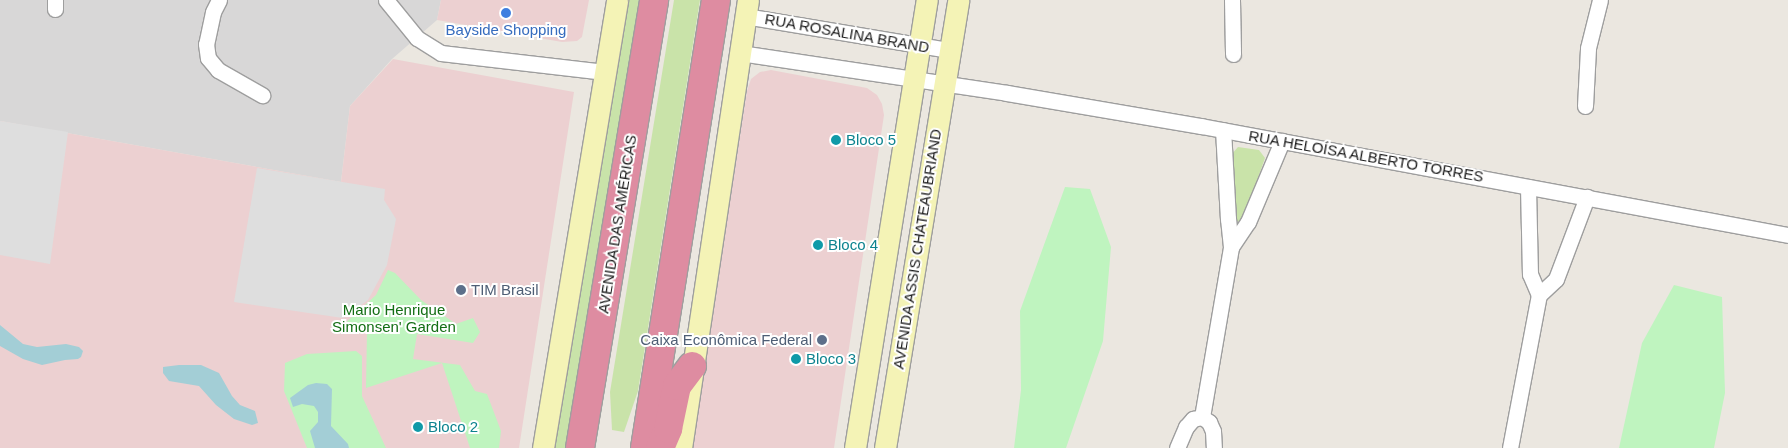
<!DOCTYPE html>
<html>
<head>
<meta charset="utf-8">
<style>
  body { margin:0 }
  #map { position:relative; width:1788px; height:448px; overflow:hidden; background:#ebe7e0; font-family:Arial,sans-serif }
  div>[style] { position:absolute }
  [style*='--x'] { left:calc(var(--x)*1px); top:calc(var(--y)*1px); width:calc(var(--w)*1px); rotate:calc(var(--a)*1deg) }
  .residential>* { inset:0; background:#d8d7d7 }
  .commercial>* { inset:0; background:#ecd0d1 }
  .grass>* { inset:0; background:#c9e3a9 }
  .park>* { inset:0; background:#bff4bf }
  .parking>* { inset:0; background:#dedede }
  .water>* { inset:0; background:#a3ced6 }
  .roads { filter:drop-shadow(1px 0 #9e9e9e) drop-shadow(-1px 0 #9e9e9e) drop-shadow(0 1px #9e9e9e) drop-shadow(0 -1px #9e9e9e) }
  .street>* { height:15px; margin:-7.5px; padding:0 7.5px; transform-origin:7.5px; border-radius:7.5px; background:#fff }
  .secondary>* { height:21px; margin:-10.5px; padding:0 10.5px; transform-origin:10.5px; border-radius:10.5px; background:#f4f3b6 }
  .highway>* { height:28px; margin:-14px; padding:0 14px; transform-origin:14px; border-radius:14px; background:#de8ca1 }
  .dots>* { width:14px; height:14px; translate:-50% -50%; box-sizing:border-box; border:2px solid #fff; border-radius:50% }
  span { translate:-50% -50%; white-space:nowrap; text-align:center; line-height:1.15; -webkit-text-stroke:4px #fff; paint-order:stroke }
  .shop-label { font-size:15px; color:#366cbe }
  .street-label { font-size:15px; color:#1a1a1a }
  .culture-label { font-size:15px; color:#0d838f }
  .left { translate:0 -50%; text-align:left }
  .service-label { font-size:15px; color:#4e5e75 }
  .right { translate:-100% -50%; text-align:right }
  .park-label { font-size:15px; color:#136e14 }
</style>
</head>
<body>
<div id="map">
  <div class="residential">
    <i style="clip-path:polygon(0 0,441px 0,437px 20px,392px 59px,350px 106px,341px 182px,0 121px)"></i>
  </div>
  <div class="commercial">
    <i style="clip-path:polygon(441px 0,589px 0,582px 37px,577px 41px,562px 42px,437px 20px)"></i>
    <i style="clip-path:polygon(393px 59px,574px 92px,519px 448px,0 448px,0 121px,341px 182px,350px 106px)"></i>
    <i style="clip-path:polygon(771px 70px,867px 88px,877px 95px,882px 104px,884px 115px,834px 448px,692px 448px,747px 91px,751px 79px,760px 72px)"></i>
  </div>
  <div class="grass">
    <i style="clip-path:polygon(626px 0,639px 0,568px 448px,553px 448px)"></i>
    <i style="clip-path:polygon(674px 0,700px 0,638px 391px,624px 432px,612px 430px,610px 392px)"></i>
    <i style="clip-path:polygon(1238px 147px,1259px 150px,1265px 158px,1244px 218px,1240px 222px,1233px 220px,1231px 155px)"></i>
  </div>
  <div class="park">
    <i style="clip-path:polygon(1065px 187px,1090px 189px,1111px 247px,1103px 341px,1066px 448px,1014px 448px,1021px 390px,1020px 311px)"></i>
    <i style="clip-path:polygon(388px 270px,395px 273px,421px 300px,456px 324px,473px 318px,480px 332px,473px 343px,417px 334px,413px 359px,460px 365px,475px 391px,487px 394px,501px 431px,499px 448px,470px 448px,442px 363px,366px 388px,367px 331px,343px 325px,376px 295px)"></i>
    <i style="clip-path:polygon(1674px 285px,1722px 297px,1725px 393px,1714px 448px,1619px 448px,1642px 343px)"></i>
    <i style="clip-path:polygon(356px 351px,362px 356px,362px 396px,386px 448px,307px 448px,284px 391px,285px 363px,307px 354px)"></i>
  </div>
  <div class="parking">
    <i style="clip-path:polygon(0 121px,68px 132px,50px 264px,0 255px)"></i>
    <i style="clip-path:polygon(257px 168px,385px 189px,384px 200px,396px 219px,387px 265px,368px 300px,343px 318px,234px 302px)"></i>
  </div>
  <div class="water">
    <i style="clip-path:polygon(0 325px,23px 344px,37px 347px,66px 344px,79px 347px,83px 351px,81px 357px,78px 359px,65px 360px,42px 365px,23px 359px,0 346px)"></i>
    <i style="clip-path:polygon(179px 365px,201px 365px,219px 373px,232px 396px,240px 405px,255px 411px,258px 423px,252px 425px,234px 419px,216px 405px,199px 386px,169px 381px,163px 373px,163px 367px)"></i>
    <i style="clip-path:polygon(316px 383px,327px 384px,332px 389px,331px 426px,348px 444px,349px 448px,315px 448px,310px 431px,318px 422px,318px 412px,314px 406px,302px 404px,293px 407px,290px 398px,308px 385px)"></i>
  </div>
  <div class="roads">
    <div class="street">
      <i style="--x:219;--y:0;--w:13;--a:117"></i>
      <i style="--x:213;--y:12;--w:33;--a:102"></i>
      <i style="--x:206;--y:44;--w:14;--a:82"></i>
      <i style="--x:208;--y:58;--w:16;--a:50"></i>
      <i style="--x:218;--y:70;--w:51;--a:29.6"></i>
      <i style="--x:386;--y:0;--w:49;--a:50.8"></i>
      <i style="--x:417;--y:38;--w:28;--a:32"></i>
      <i style="--x:441;--y:53;--w:165;--a:6.6"></i>
      <i style="--x:1232;--y:0;--w:54;--a:88.9"></i>
      <i style="--x:55;--y:9;--w:9;--a:-90"></i>
      <i style="--x:745;--y:16;--w:207;--a:9.5"></i>
      <i style="--x:740;--y:53;--w:270;--a:8.5"></i>
      <i style="--x:1007;--y:93;--w:197;--a:9.7"></i>
      <i style="--x:1201;--y:126;--w:597;--a:10.52"></i>
      <i style="--x:1585;--y:106;--w:58;--a:-87"></i>
      <i style="--x:1588;--y:48;--w:49;--a:-76"></i>
      <i style="--x:1528;--y:187;--w:87;--a:88.7"></i>
      <i style="--x:1530;--y:274;--w:23;--a:67"></i>
      <i style="--x:1231;--y:247;--w:30;--a:-56"></i>
      <i style="--x:1248;--y:222;--w:88;--a:-67.2"></i>
      <i style="--x:1202;--y:417;--w:172;--a:-80.3"></i>
      <i style="--x:1231;--y:247;--w:28;--a:-96"></i>
      <i style="--x:1228;--y:219;--w:89;--a:-93.2"></i>
      <i style="--x:1202;--y:417;--w:9;--a:36"></i>
      <i style="--x:1209;--y:422;--w:10;--a:66"></i>
      <i style="--x:1213;--y:431;--w:17;--a:87"></i>
      <i style="--x:1177;--y:448;--w:23;--a:-67"></i>
      <i style="--x:1186;--y:427;--w:11;--a:-49"></i>
      <i style="--x:1193;--y:419;--w:9;--a:-13"></i>
      <i style="--x:1510;--y:448;--w:156;--a:-79.3"></i>
      <i style="--x:1539;--y:295;--w:23;--a:-43"></i>
      <i style="--x:1556;--y:279;--w:88;--a:-69.3"></i>
    </div>
    <div class="secondary">
      <i style="--x:543;--y:448;--w:454;--a:-80.6"></i>
      <i style="--x:681;--y:448;--w:453;--a:-81.5"></i>
      <i style="--x:855;--y:448;--w:454;--a:-80.9"></i>
      <i style="--x:885;--y:448;--w:454;--a:-80.7"></i>
    </div>
    <div class="highway">
      <i style="--x:580;--y:448;--w:454;--a:-80.6"></i>
      <i style="--x:645;--y:448;--w:454;--a:-81"></i>
      <i style="--x:660;--y:448;--w:21;--a:-67"></i>
      <i style="--x:668;--y:429;--w:44;--a:-78.2"></i>
      <i style="--x:677;--y:386;--w:25;--a:-53"></i>
    </div>
  </div>
  <div class="dots">
    <i style="left:506px;top:13px;background:#3f7fe0"></i>
    <i style="left:836px;top:140px;background:#0f9aa8"></i>
    <i style="left:818px;top:245px;background:#0f9aa8"></i>
    <i style="left:461px;top:290px;background:#5c6f8a"></i>
    <i style="left:822px;top:340px;background:#5c6f8a"></i>
    <i style="left:796px;top:359px;background:#0f9aa8"></i>
    <i style="left:418px;top:427px;background:#0f9aa8"></i>
  </div>
  <div class="shop-label">
    <span style="left:506px;top:30px">Bayside Shopping</span>
  </div>
  <div class="street-label">
    <span style="left:847px;top:33px;rotate:10deg">RUA ROSALINA BRAND</span>
    <span style="left:1366px;top:156px;rotate:10deg">RUA HELOÍSA ALBERTO TORRES</span>
    <span style="left:617px;top:224px;rotate:-81deg">AVENIDA DAS AMÉRICAS</span>
    <span style="left:917px;top:249px;rotate:-81deg">AVENIDA ASSIS CHATEAUBRIAND</span>
  </div>
  <div class="culture-label">
    <span class="left" style="left:846px;top:140px">Bloco 5</span>
    <span class="left" style="left:828px;top:245px">Bloco 4</span>
    <span class="left" style="left:806px;top:359px">Bloco 3</span>
    <span class="left" style="left:428px;top:427px">Bloco 2</span>
  </div>
  <div class="service-label">
    <span class="left" style="left:471px;top:290px">TIM Brasil</span>
    <span class="right" style="left:812px;top:340px">Caixa Econômica Federal</span>
  </div>
  <div class="park-label">
    <span style="left:394px;top:318px">Mario Henrique<br>Simonsen' Garden</span>
  </div>
</div>
</body>
</html>
